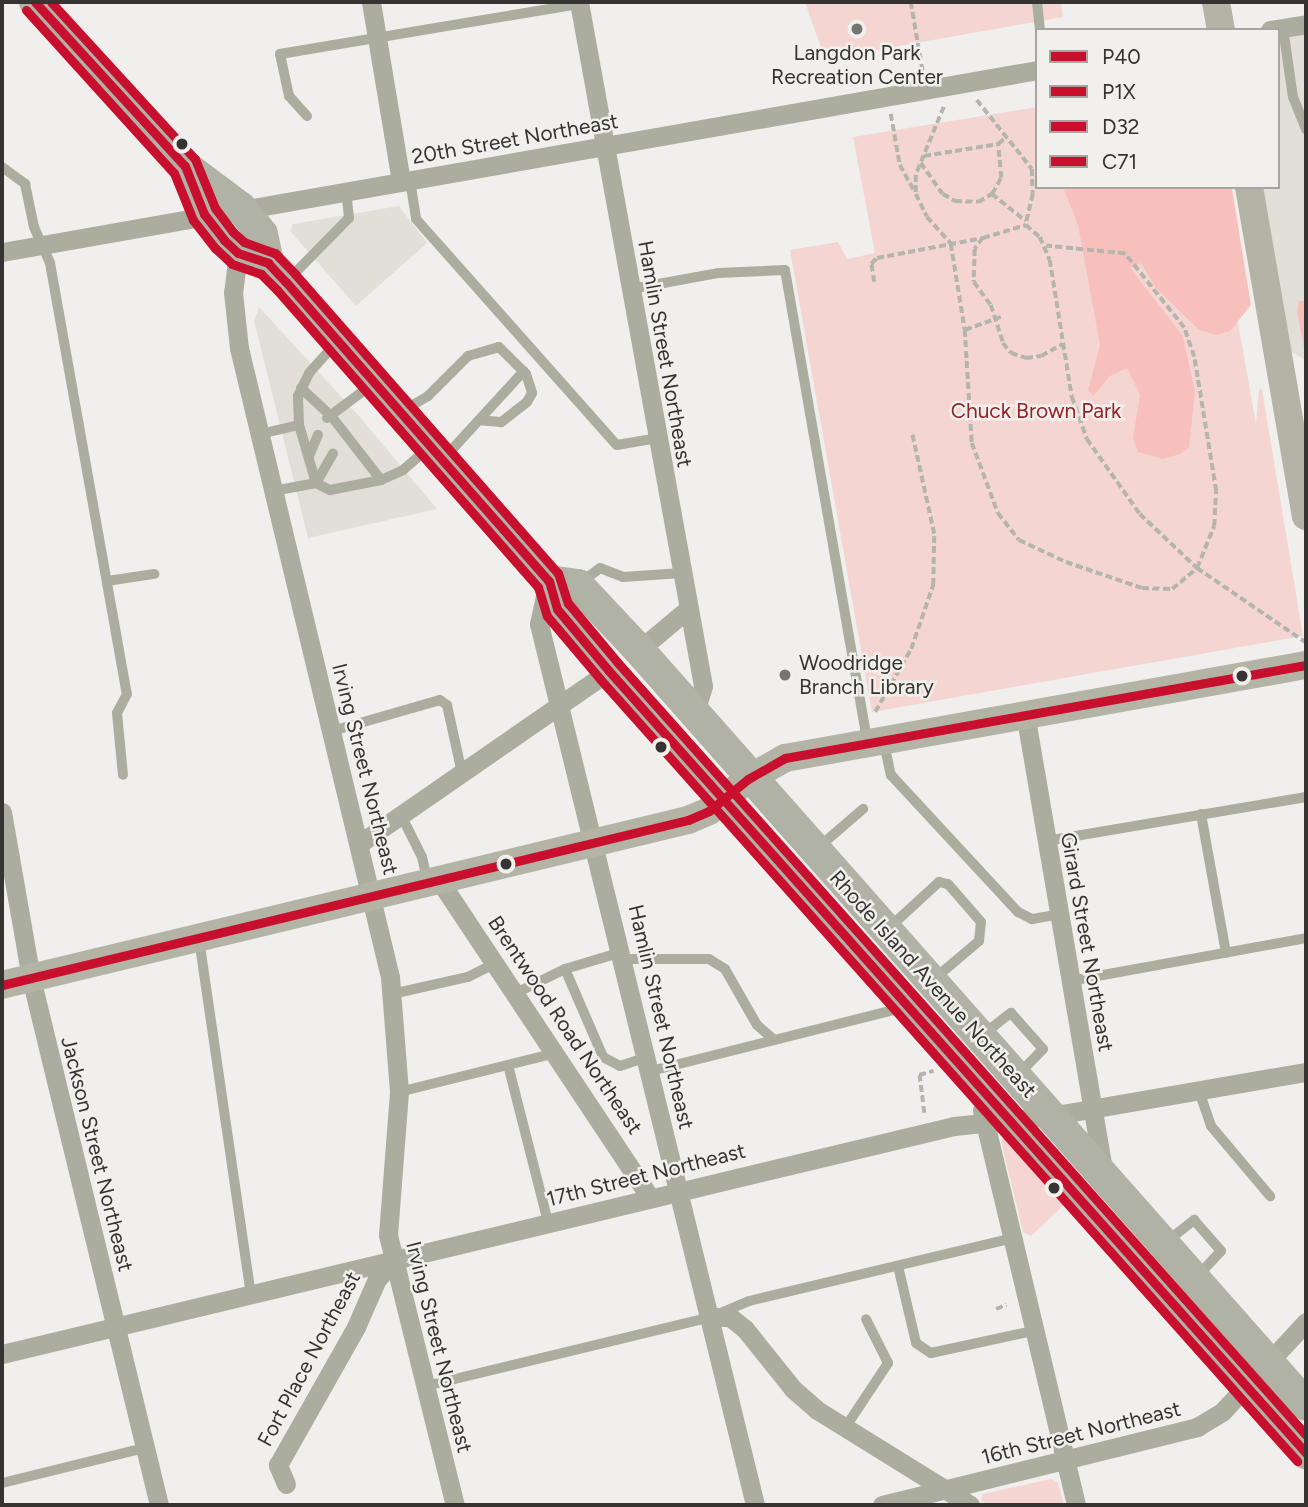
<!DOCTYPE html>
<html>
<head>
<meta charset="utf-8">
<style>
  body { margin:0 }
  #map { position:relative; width:1308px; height:1507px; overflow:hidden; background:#f0efed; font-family:Figtree,sans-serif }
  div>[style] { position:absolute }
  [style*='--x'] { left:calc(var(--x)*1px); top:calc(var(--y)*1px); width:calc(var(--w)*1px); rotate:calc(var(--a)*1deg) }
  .built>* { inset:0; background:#e2dfd8 }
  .green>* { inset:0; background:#f4d5d2 }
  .forest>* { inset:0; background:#f7c0bd }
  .path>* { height:3.5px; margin-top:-1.75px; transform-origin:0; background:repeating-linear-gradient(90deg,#b4b5ac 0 7px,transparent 0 10.5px) }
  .lane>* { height:10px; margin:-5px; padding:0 5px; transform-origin:5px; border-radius:5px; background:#abae9e }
  .street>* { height:19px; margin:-9.5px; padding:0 9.5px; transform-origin:9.5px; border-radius:9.5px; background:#abae9e }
  .secondary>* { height:28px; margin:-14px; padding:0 14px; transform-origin:14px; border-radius:14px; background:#b4b4a6 }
  .primary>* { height:32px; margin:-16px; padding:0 16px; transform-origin:16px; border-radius:16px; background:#b0b2a5 }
  .bus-1>* { height:9px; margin:-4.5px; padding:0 4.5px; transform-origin:4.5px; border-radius:4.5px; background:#c8102e }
  .bus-2>* { height:9px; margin:-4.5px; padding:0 4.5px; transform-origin:4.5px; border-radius:4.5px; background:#c8102e }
  .bus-3>* { height:9px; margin:-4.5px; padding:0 4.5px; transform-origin:4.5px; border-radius:4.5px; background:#c8102e }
  .bus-4>* { height:9px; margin:-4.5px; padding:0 4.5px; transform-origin:4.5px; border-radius:4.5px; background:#c8102e }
  .dots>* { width:19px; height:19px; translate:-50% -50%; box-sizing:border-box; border:4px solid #f1f0ec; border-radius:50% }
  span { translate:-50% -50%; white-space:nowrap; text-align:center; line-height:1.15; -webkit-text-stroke:5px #f1f0ec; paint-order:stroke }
  .poi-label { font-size:21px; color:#353433 }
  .left { translate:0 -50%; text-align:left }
  .street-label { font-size:21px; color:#353433 }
  .park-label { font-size:21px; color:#942228 }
  .frame { position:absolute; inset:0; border:4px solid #353433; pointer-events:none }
  .legend { position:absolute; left:1035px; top:28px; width:245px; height:161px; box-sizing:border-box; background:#f1f0ec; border:2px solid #a6a5a2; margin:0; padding:9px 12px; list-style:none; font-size:21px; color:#353433 }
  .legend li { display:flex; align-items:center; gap:14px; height:35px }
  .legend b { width:35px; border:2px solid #a6a5a2 }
</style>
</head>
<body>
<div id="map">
  <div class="built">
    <i style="clip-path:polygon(1306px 34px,1306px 360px,1289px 351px,1260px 187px,1278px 187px,1278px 40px)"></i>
    <i style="clip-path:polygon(399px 206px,427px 243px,356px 306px,290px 231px,293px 224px)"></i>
    <i style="clip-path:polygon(259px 307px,358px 415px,437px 509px,308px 538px,254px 321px)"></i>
  </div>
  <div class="green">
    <i style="clip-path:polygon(805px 2px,1061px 2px,1063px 17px,825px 59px)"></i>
    <i style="clip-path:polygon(1037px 107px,1037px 187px,1214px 187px,1256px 424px,1259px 388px,1262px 390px,1303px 636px,872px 712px,790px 250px,838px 242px,847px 259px,875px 253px,853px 137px)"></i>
    <i style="clip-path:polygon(1005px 1135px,1066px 1203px,1031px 1236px,1023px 1232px,1001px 1141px)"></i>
    <i style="clip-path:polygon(1051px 1479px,1058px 1483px,1064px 1505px,987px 1505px,981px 1500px,983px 1494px)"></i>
  </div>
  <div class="forest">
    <i style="clip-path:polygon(1063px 187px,1232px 189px,1251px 305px,1230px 331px,1217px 335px,1199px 330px,1155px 287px,1141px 263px,1130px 268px,1183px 336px,1195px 392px,1189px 448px,1180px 454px,1163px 459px,1138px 452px,1133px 438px,1140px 395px,1127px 368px,1110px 376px,1093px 396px,1088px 390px,1100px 345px,1078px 225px)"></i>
    <i style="clip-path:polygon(1299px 301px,1306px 301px,1306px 358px,1297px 312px)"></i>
  </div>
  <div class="path">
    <i style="--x:911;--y:2;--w:71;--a:80.3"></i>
    <i style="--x:977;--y:100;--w:88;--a:51.4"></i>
    <i style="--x:1032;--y:169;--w:25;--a:88"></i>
    <i style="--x:1033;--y:194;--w:32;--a:103"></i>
    <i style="--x:944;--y:107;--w:74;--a:112.4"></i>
    <i style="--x:916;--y:175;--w:19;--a:90"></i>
    <i style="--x:916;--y:194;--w:25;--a:64"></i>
    <i style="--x:927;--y:217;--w:36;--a:48"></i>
    <i style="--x:951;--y:244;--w:87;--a:80.8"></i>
    <i style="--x:965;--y:330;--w:113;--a:86.5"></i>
    <i style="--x:972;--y:443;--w:75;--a:69.6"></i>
    <i style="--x:998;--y:513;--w:34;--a:52"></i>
    <i style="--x:1019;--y:540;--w:52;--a:25.1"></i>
    <i style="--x:1066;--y:562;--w:80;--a:18.9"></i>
    <i style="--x:1142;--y:588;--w:30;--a:2"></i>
    <i style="--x:1172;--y:589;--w:33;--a:-40"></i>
    <i style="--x:1197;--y:568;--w:45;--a:-68"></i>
    <i style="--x:1214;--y:526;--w:35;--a:-87"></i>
    <i style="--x:1216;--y:491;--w:136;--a:-99.3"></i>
    <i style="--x:1194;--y:357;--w:31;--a:-109"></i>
    <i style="--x:1184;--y:328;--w:95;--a:-128.6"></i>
    <i style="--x:1125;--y:254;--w:79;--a:-174.2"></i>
    <i style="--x:891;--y:114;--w:52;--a:80"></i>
    <i style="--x:900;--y:165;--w:31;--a:61"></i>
    <i style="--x:924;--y:156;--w:75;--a:-9.2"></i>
    <i style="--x:921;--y:163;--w:38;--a:55"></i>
    <i style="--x:943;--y:194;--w:14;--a:30"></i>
    <i style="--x:955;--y:201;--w:23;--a:2"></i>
    <i style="--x:978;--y:202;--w:16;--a:-30"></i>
    <i style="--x:992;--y:194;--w:18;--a:-61"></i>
    <i style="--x:1001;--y:178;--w:34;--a:-95"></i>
    <i style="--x:998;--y:144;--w:11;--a:-41"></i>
    <i style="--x:992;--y:194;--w:43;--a:38.5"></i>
    <i style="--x:983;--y:238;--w:14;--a:126"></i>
    <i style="--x:975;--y:249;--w:33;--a:92"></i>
    <i style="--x:974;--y:282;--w:29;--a:54"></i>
    <i style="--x:991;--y:305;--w:40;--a:72"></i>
    <i style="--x:1003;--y:343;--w:13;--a:51"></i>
    <i style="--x:1011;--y:353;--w:16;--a:18"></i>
    <i style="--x:1026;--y:358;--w:15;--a:-8"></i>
    <i style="--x:1041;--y:356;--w:25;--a:-29"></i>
    <i style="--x:874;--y:282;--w:18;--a:-99"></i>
    <i style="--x:871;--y:264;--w:8;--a:-45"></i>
    <i style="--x:877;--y:258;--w:108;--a:-10.7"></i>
    <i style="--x:983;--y:238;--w:45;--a:-16.8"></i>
    <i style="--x:1026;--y:225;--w:18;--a:41"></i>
    <i style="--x:1040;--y:237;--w:25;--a:67"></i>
    <i style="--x:1050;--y:260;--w:139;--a:80.9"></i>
    <i style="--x:1072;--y:397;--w:45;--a:70.3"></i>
    <i style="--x:1087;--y:439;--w:92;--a:54.8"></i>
    <i style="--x:1140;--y:514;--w:79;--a:43.5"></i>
    <i style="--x:1197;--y:568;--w:131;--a:34.4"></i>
    <i style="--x:965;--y:330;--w:38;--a:-20"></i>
    <i style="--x:875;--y:712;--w:73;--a:-60.3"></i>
    <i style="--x:911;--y:649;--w:68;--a:-71"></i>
    <i style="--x:933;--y:585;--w:51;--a:-88.9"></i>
    <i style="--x:934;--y:534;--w:102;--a:-102.4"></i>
    <i style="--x:924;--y:1113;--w:38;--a:-97"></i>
    <i style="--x:919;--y:1075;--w:15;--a:-16"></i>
    <i style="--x:996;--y:1309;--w:11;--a:-22"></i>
  </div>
  <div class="lane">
    <i style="--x:1037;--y:2;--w:28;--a:84"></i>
    <i style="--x:1283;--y:28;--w:70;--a:81.8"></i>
    <i style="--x:1293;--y:97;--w:35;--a:68"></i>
    <i style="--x:307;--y:116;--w:27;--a:-132"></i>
    <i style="--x:289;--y:96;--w:43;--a:-102.1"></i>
    <i style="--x:280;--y:54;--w:303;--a:-9.5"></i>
    <i style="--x:2;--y:167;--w:29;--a:36"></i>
    <i style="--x:25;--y:184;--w:44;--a:78.2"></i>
    <i style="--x:34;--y:227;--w:39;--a:66"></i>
    <i style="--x:50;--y:263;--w:438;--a:79.9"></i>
    <i style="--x:127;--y:694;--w:21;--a:118"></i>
    <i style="--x:117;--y:713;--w:62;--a:84.5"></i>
    <i style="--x:410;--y:180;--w:39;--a:81"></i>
    <i style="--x:416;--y:219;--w:302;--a:48.4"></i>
    <i style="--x:617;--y:445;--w:42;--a:-9.7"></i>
    <i style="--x:290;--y:278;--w:84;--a:-45.5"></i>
    <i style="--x:349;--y:218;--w:27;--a:-96"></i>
    <i style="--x:631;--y:289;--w:88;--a:-10.4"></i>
    <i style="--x:718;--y:273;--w:67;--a:-2.6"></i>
    <i style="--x:785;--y:270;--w:477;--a:80.1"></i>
    <i style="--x:301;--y:388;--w:42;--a:43.1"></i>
    <i style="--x:332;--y:417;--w:80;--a:52.1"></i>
    <i style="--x:404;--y:410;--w:28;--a:-30"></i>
    <i style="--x:428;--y:396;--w:57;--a:-45"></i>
    <i style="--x:468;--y:356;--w:32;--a:-16"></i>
    <i style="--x:499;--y:347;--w:38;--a:45"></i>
    <i style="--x:526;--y:374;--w:20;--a:72"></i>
    <i style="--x:532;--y:393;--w:10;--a:119"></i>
    <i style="--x:527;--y:402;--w:33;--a:142"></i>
    <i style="--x:501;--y:422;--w:21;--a:-175"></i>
    <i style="--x:327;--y:418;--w:54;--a:-36.7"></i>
    <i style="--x:260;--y:434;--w:40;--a:-13"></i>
    <i style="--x:309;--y:456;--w:23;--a:-67"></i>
    <i style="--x:446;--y:456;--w:115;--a:-47.5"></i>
    <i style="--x:316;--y:483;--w:60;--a:-106.3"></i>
    <i style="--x:299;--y:425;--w:29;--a:-92"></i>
    <i style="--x:298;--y:396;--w:25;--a:-64"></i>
    <i style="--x:309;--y:373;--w:38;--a:-48"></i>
    <i style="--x:316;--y:483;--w:34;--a:-60"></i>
    <i style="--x:273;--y:491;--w:44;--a:-10.5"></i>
    <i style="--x:316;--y:483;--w:16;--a:27"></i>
    <i style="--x:330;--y:490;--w:52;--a:-11.1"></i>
    <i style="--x:381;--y:480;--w:24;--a:-24"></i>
    <i style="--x:403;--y:470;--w:32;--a:-41"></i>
    <i style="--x:107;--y:581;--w:48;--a:-8.5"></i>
    <i style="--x:581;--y:582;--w:24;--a:-36"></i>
    <i style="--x:600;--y:568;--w:25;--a:21"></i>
    <i style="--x:623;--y:577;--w:59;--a:-3.9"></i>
    <i style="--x:332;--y:731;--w:112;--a:-16"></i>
    <i style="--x:440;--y:700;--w:9;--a:36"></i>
    <i style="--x:447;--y:705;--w:70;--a:77.6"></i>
    <i style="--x:884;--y:743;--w:33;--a:78"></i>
    <i style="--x:891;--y:775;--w:187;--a:47.2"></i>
    <i style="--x:1018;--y:912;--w:16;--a:27"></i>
    <i style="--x:1032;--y:919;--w:27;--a:-10"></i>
    <i style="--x:1201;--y:814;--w:141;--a:79.8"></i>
    <i style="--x:401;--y:815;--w:47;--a:63.4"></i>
    <i style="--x:422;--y:857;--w:23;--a:77"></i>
    <i style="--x:1046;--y:841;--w:264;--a:-9.6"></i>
    <i style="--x:820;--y:846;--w:57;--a:-40.7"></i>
    <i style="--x:890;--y:927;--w:67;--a:-42.6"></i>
    <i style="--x:939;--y:882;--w:9;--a:13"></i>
    <i style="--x:948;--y:884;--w:50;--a:49"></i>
    <i style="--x:981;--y:922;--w:19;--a:96"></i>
    <i style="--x:979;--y:941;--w:59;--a:139.8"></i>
    <i style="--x:199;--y:939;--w:360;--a:81.7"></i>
    <i style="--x:624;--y:959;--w:85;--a:0"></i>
    <i style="--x:709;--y:959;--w:19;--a:32"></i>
    <i style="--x:725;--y:969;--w:64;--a:60.3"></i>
    <i style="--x:757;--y:1025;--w:23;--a:41"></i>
    <i style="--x:565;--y:969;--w:96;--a:66.6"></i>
    <i style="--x:603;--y:1057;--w:19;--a:28"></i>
    <i style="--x:620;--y:1066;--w:28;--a:-18"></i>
    <i style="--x:1070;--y:981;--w:240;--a:-10.3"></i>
    <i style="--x:516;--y:993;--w:55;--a:-26.1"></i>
    <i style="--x:565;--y:969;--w:59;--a:-16.6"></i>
    <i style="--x:392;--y:994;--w:78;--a:-12.6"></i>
    <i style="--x:468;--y:977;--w:31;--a:-27"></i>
    <i style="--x:985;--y:1033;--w:33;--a:-38"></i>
    <i style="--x:1011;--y:1013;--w:48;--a:48.4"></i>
    <i style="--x:1043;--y:1049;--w:36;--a:134"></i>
    <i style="--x:508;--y:1065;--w:162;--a:75.7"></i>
    <i style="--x:651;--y:1071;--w:259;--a:-14.1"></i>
    <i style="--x:1199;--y:1091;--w:37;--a:71"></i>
    <i style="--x:1211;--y:1126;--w:92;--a:49.9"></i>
    <i style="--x:399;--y:1092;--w:161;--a:-14"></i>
    <i style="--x:1166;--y:1242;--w:36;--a:-38"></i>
    <i style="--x:1194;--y:1220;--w:41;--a:48.9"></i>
    <i style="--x:1221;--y:1251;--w:35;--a:133"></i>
    <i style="--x:898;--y:1266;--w:79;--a:76.8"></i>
    <i style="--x:916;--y:1343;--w:18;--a:34"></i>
    <i style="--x:931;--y:1353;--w:104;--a:-12.2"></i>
    <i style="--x:426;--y:1386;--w:293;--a:-13.6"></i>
    <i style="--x:711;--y:1317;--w:41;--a:-22.8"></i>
    <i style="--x:749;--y:1301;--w:268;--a:-13.4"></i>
    <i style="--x:845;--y:1428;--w:78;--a:-56.5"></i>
    <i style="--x:888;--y:1363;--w:49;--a:-116.6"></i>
    <i style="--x:2;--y:1483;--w:147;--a:-13.8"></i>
  </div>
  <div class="street">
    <i style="--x:371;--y:2;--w:182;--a:80.5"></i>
    <i style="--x:579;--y:2;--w:695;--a:79.72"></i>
    <i style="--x:703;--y:686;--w:28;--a:107"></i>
    <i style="--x:1270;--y:30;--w:36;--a:-9"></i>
    <i style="--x:2;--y:252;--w:1051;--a:-9.97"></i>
    <i style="--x:238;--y:253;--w:39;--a:97"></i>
    <i style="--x:233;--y:292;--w:56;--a:83.9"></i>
    <i style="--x:239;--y:348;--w:647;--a:76.5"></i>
    <i style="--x:390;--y:977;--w:115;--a:85.5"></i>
    <i style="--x:399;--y:1092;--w:143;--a:94.4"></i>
    <i style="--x:388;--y:1235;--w:278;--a:76.1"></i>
    <i style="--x:548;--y:582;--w:43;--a:102.1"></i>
    <i style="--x:539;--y:624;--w:907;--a:76.22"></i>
    <i style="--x:639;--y:650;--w:65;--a:-40"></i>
    <i style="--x:1025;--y:713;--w:465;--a:80.3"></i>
    <i style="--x:2;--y:812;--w:169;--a:80.1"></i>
    <i style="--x:31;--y:978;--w:542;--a:76.35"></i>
    <i style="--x:359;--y:844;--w:304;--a:-34.7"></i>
    <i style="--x:439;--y:880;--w:381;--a:56.4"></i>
    <i style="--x:982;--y:1110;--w:406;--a:76.6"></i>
    <i style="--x:711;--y:1317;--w:19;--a:0"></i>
    <i style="--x:730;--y:1317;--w:19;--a:39"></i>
    <i style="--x:745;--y:1329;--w:77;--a:51.3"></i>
    <i style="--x:793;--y:1389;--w:32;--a:41"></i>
    <i style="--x:817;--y:1410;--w:180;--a:31.8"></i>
    <i style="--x:2;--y:1354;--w:979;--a:-13.47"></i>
    <i style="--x:954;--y:1126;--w:97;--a:-5.9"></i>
    <i style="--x:1050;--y:1116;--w:260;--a:-9.8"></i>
    <i style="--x:286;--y:1484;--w:21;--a:-113"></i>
    <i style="--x:278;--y:1465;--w:159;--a:-60.5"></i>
    <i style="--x:356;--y:1327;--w:52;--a:-66.4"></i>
    <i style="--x:377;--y:1279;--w:26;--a:-47"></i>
    <i style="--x:882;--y:1505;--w:325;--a:-13.9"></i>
    <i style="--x:1197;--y:1427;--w:29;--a:-31"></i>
    <i style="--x:1222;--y:1412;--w:123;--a:-47"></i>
  </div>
  <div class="secondary">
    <i style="--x:1216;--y:2;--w:28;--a:80"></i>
    <i style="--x:1249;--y:187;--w:334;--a:80.2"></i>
    <i style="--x:2;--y:985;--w:706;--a:-13.52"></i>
    <i style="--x:688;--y:820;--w:23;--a:-23"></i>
    <i style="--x:709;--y:811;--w:50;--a:-39.4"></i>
    <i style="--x:748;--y:779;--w:43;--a:-29.6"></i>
    <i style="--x:785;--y:758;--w:529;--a:-10.12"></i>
  </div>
  <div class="primary">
    <i style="--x:35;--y:2;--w:222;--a:47.6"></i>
    <i style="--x:185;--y:166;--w:70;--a:36.9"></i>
    <i style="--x:241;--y:208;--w:33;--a:51"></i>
    <i style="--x:262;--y:234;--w:30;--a:78"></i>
    <i style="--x:185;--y:166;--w:52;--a:68.4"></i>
    <i style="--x:204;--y:214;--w:33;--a:52"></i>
    <i style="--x:224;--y:240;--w:19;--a:43"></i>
    <i style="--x:238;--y:253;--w:32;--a:18"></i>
    <i style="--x:268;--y:263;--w:26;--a:47"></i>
    <i style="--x:286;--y:282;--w:398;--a:48.7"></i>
    <i style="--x:549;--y:581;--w:29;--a:74"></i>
    <i style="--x:557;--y:609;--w:81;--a:50"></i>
    <i style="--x:609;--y:671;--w:1048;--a:48.29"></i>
    <i style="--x:549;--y:581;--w:29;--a:8"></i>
    <i style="--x:578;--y:585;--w:89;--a:46.8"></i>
    <i style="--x:639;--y:650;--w:1007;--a:48.54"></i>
  </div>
  <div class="bus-1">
    <i style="--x:35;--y:2;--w:222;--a:47.6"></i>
    <i style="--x:185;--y:166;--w:52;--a:68.4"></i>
    <i style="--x:204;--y:214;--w:33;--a:52"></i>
    <i style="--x:224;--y:240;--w:19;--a:43"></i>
    <i style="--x:238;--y:253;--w:32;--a:18"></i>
    <i style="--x:268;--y:263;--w:26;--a:47"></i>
    <i style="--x:286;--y:282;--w:398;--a:48.7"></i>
    <i style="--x:549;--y:581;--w:29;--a:74"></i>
    <i style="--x:557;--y:609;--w:81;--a:50"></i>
    <i style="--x:609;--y:671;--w:1048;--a:48.29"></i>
  </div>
  <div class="bus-2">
    <i style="--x:26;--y:10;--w:220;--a:47.8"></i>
    <i style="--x:174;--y:173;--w:51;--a:68"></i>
    <i style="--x:193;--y:220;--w:36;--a:52"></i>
    <i style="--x:215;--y:248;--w:23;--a:43"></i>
    <i style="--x:232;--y:264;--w:31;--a:19"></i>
    <i style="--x:261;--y:274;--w:23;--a:45"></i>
    <i style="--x:277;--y:290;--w:395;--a:48.7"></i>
    <i style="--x:538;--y:587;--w:30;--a:73"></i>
    <i style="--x:547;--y:616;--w:82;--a:49.9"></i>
    <i style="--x:600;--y:679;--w:1048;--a:48.29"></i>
  </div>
  <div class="bus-3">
    <i style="--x:51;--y:2;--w:213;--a:47.5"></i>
    <i style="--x:195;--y:159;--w:53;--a:67.8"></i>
    <i style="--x:215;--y:208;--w:30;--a:53"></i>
    <i style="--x:233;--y:232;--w:15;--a:42"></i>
    <i style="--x:244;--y:242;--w:33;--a:20"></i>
    <i style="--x:275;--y:253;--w:29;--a:46"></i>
    <i style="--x:295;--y:274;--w:398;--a:48.7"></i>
    <i style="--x:558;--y:573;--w:32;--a:72"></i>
    <i style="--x:568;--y:603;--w:78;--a:50.2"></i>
    <i style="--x:618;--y:663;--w:1034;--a:48.29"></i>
  </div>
  <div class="bus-4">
    <i style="--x:2;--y:985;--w:706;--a:-13.52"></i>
    <i style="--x:688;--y:820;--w:23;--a:-23"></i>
    <i style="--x:709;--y:811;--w:50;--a:-39.4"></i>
    <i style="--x:748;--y:779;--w:43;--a:-29.6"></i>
    <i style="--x:785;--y:758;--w:529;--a:-10.12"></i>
  </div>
  <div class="dots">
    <i style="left:857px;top:29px;background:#767574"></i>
    <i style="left:182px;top:144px;background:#353433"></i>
    <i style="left:785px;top:675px;background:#767574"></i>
    <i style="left:1242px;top:676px;background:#353433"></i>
    <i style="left:661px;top:747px;background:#353433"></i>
    <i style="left:506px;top:864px;background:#353433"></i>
    <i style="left:1054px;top:1188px;background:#353433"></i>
  </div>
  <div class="poi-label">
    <span style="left:857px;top:65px">Langdon Park<br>Recreation Center</span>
    <span class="left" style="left:799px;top:675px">Woodridge<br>Branch Library</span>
  </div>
  <div class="street-label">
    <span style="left:515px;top:139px;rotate:-10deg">20th Street Northeast</span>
    <span style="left:665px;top:354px;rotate:80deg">Hamlin Street Northeast</span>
    <span style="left:365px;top:769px;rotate:76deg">Irving Street Northeast</span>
    <span style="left:1087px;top:942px;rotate:80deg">Girard Street Northeast</span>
    <span style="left:933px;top:984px;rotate:48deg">Rhode Island Avenue Northeast</span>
    <span style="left:661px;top:1017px;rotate:77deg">Hamlin Street Northeast</span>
    <span style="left:565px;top:1025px;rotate:56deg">Brentwood Road Northeast</span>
    <span style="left:97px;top:1154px;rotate:76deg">Jackson Street Northeast</span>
    <span style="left:646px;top:1175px;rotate:-14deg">17th Street Northeast</span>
    <span style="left:439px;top:1347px;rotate:76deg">Irving Street Northeast</span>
    <span style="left:309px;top:1359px;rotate:-62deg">Fort Place Northeast</span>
    <span style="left:1081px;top:1433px;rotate:-14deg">16th Street Northeast</span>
  </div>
  <div class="park-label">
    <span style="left:1036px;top:411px">Chuck Brown Park</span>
  </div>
  <div class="frame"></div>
  <ul class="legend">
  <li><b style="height:9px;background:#c8102e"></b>P40</li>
  <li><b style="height:9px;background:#c8102e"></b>P1X</li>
  <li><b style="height:9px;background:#c8102e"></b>D32</li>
  <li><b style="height:9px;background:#c8102e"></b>C71</li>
  </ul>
</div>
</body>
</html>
